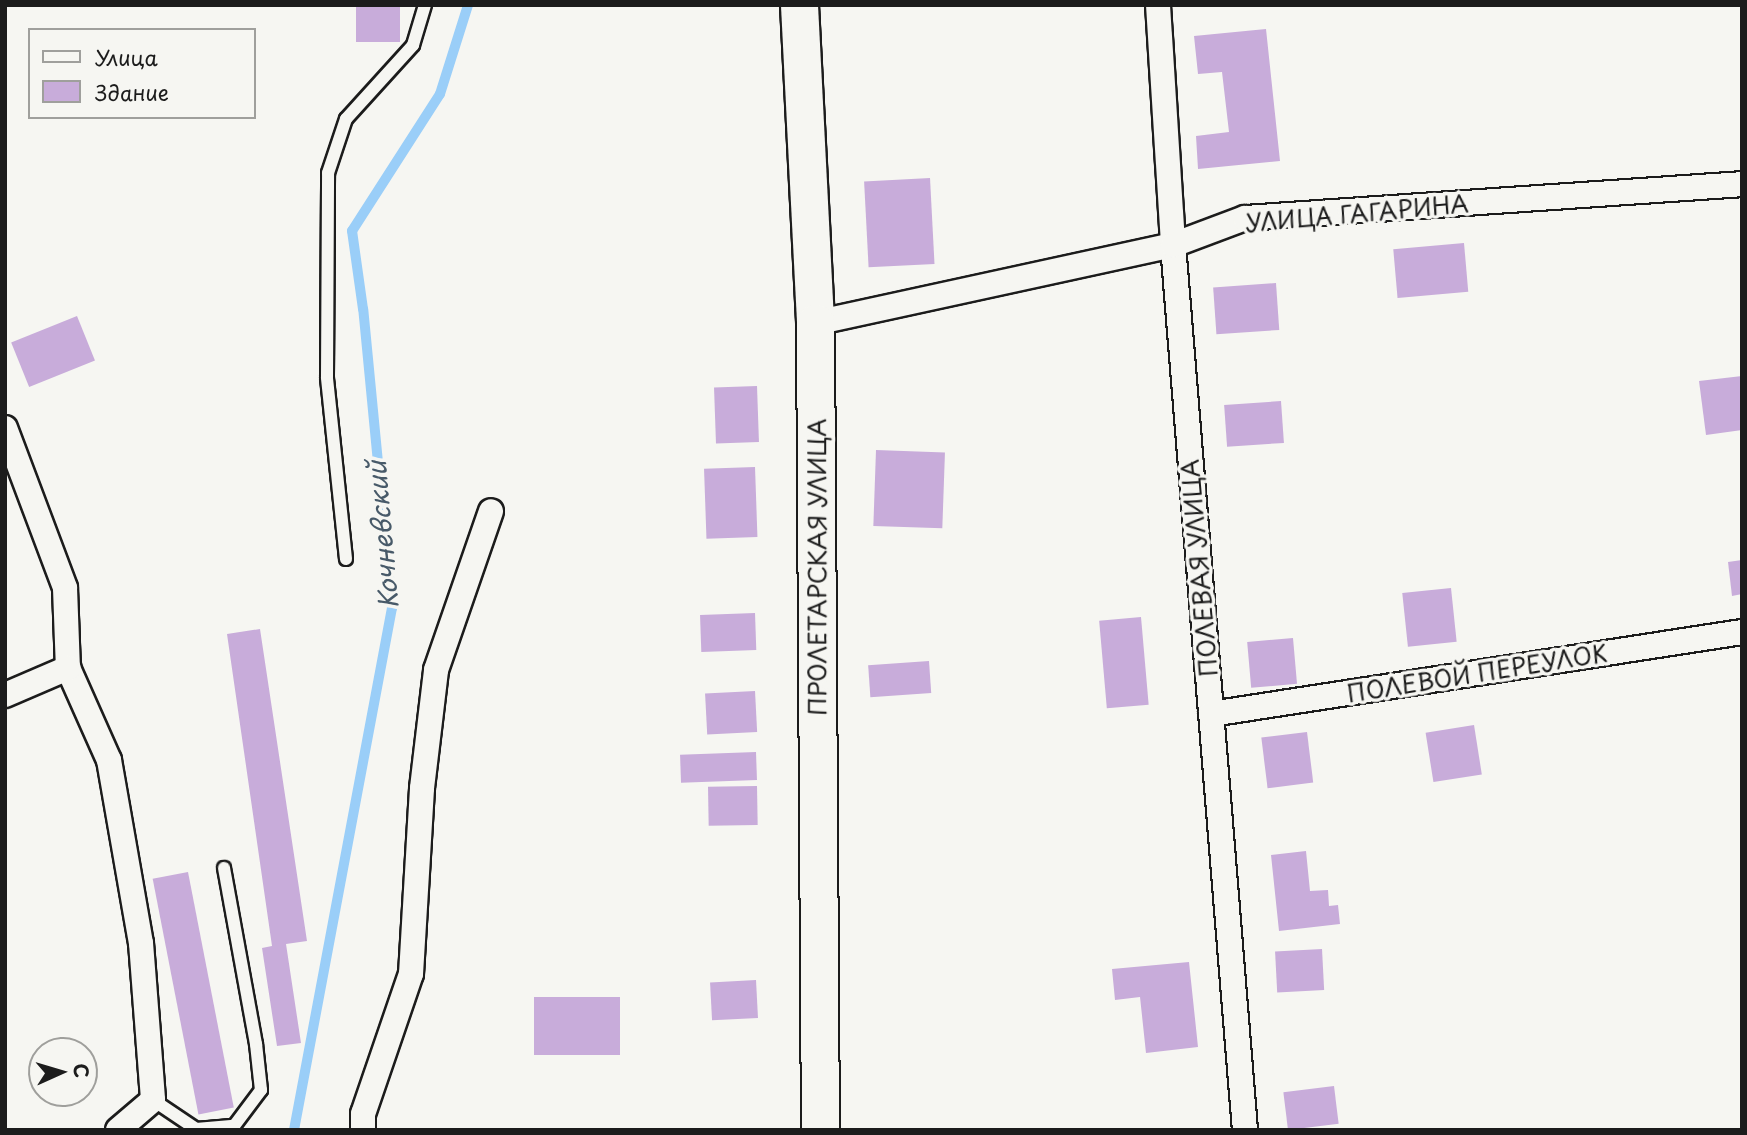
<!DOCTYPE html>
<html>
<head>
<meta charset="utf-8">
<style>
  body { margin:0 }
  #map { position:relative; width:1747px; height:1135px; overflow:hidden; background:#f6f6f2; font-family:"Playpen Sans",sans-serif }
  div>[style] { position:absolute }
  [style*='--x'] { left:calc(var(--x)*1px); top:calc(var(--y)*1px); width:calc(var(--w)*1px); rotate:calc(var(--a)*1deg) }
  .stream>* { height:10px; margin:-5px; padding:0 5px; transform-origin:5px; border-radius:5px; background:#9acef8 }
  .building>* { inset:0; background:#c8acda; transform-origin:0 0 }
  .roads { filter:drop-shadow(2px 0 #1c1c1c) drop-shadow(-2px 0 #1c1c1c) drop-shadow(0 2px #1c1c1c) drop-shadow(0 -2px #1c1c1c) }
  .lane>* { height:12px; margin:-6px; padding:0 6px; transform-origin:6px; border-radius:6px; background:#f6f6f2 }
  .street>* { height:24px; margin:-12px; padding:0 12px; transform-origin:12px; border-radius:12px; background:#f6f6f2 }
  .secondary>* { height:37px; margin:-18.5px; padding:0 18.5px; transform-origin:18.5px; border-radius:18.5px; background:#f6f6f2 }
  span { translate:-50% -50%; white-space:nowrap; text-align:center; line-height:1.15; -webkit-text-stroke:7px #f6f6f2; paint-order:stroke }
  .street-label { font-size:24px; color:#1c1c1c }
  .water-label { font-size:26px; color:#485a69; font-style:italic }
  .frame { position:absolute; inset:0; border:7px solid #1c1c1c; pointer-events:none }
  .legend { position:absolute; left:28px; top:28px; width:228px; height:91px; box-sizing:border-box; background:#f6f6f2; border:2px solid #9f9f9c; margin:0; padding:9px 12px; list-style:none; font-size:21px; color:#1c1c1c }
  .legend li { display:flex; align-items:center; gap:14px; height:35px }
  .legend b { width:35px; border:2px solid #9f9f9c }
  .north { position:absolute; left:28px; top:1037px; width:70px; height:70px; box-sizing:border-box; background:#f6f6f2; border:2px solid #9f9f9c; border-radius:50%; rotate:86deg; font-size:19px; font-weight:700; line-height:28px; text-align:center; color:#1c1c1c }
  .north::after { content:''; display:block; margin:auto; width:24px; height:32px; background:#1c1c1c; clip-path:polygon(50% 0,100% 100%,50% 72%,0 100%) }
</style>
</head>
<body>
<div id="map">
  <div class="stream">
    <i style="--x:294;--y:1130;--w:531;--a:-79.37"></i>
    <i style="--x:392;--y:608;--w:300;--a:-95.5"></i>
    <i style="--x:363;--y:309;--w:79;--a:-98"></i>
    <i style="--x:352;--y:231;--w:163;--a:-57.3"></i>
    <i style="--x:440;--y:94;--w:93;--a:-72.5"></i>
  </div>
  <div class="building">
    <i style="left:356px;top:5px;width:44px;height:37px"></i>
    <i style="clip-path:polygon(1266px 29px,1280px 161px,1198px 169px,1196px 136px,1229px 132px,1222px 72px,1198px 74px,1194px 36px)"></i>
    <i style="left:930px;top:178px;width:86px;height:66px;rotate:87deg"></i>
    <i style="left:1464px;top:243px;width:49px;height:71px;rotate:85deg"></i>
    <i style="left:1276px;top:283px;width:47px;height:63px;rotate:86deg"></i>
    <i style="left:77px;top:316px;width:48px;height:71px;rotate:68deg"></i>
    <i style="clip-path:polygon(1742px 376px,1742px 430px,1706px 435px,1699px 381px)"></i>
    <i style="left:757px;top:386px;width:56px;height:43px;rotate:88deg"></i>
    <i style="left:1281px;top:401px;width:42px;height:57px;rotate:86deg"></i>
    <i style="left:876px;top:450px;width:69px;height:76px;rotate:2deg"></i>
    <i style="left:755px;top:467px;width:70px;height:51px;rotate:88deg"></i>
    <i style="clip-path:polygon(1742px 560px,1742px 594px,1732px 596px,1728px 562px)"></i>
    <i style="left:1451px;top:588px;width:54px;height:49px;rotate:84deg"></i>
    <i style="left:755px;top:613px;width:37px;height:55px;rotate:88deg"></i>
    <i style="left:1141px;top:617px;width:88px;height:42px;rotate:85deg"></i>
    <i style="clip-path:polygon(260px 629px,307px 941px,286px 944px,301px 1043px,277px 1046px,262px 948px,272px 946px,227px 634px)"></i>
    <i style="left:1293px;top:638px;width:46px;height:46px;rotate:85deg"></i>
    <i style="left:929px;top:661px;width:32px;height:61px;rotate:86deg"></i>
    <i style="left:755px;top:691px;width:41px;height:50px;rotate:87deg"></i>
    <i style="left:1474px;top:725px;width:50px;height:49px;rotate:81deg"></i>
    <i style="left:1307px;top:732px;width:51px;height:46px;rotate:83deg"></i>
    <i style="left:756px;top:752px;width:28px;height:76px;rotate:88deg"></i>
    <i style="left:757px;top:786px;width:39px;height:49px;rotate:89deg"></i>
    <i style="clip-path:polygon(1306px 851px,1310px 891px,1328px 890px,1329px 906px,1338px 905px,1340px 924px,1279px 931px,1271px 855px)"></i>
    <i style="left:188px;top:872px;width:240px;height:36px;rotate:79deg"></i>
    <i style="left:1322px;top:949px;width:41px;height:47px;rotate:87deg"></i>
    <i style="clip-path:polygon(1189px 962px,1198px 1047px,1146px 1053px,1140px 997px,1115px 1000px,1112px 969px)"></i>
    <i style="left:756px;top:980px;width:38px;height:46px;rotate:87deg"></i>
    <i style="left:534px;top:997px;width:86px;height:58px"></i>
    <i style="left:1334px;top:1086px;width:38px;height:51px;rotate:83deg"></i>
  </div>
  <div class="roads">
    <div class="lane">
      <i style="--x:346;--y:559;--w:183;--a:-96"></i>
      <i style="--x:327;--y:377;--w:204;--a:-89.7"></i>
      <i style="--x:328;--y:173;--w:57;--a:-71.6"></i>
      <i style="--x:346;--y:119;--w:100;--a:-47.8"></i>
      <i style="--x:413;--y:45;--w:42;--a:-73.3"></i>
      <i style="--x:153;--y:1100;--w:52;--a:34"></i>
      <i style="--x:196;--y:1129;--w:38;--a:-5"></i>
      <i style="--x:234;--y:1126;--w:45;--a:-53.1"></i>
      <i style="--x:261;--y:1090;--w:46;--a:-96.2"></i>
      <i style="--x:256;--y:1044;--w:179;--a:-100.3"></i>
    </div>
    <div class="street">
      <i style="--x:1158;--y:5;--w:240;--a:86.4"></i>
      <i style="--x:1173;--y:245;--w:888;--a:85.35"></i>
      <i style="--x:815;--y:323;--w:366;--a:-12.3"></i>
      <i style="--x:1173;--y:245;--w:77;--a:-20.6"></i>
      <i style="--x:1245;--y:218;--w:498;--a:-3.9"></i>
      <i style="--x:5;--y:428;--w:171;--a:69.4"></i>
      <i style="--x:65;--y:588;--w:80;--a:87.9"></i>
      <i style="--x:68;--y:668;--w:101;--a:66"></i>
      <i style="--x:109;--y:760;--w:186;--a:80.1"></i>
      <i style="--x:141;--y:943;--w:157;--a:85.6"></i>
      <i style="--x:153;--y:1100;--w:46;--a:139.4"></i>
      <i style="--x:5;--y:695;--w:69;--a:-23.2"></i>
      <i style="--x:1211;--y:714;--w:537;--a:-8.78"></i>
      <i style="--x:363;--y:1130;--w:16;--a:-90"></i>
      <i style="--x:363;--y:1114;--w:148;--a:-71.1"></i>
      <i style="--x:411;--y:974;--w:186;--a:-86.6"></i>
      <i style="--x:422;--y:788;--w:119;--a:-83.2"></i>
      <i style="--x:436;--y:670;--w:168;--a:-70.9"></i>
    </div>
    <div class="secondary">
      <i style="--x:799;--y:5;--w:318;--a:87.1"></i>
      <i style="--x:815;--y:323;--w:807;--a:89.65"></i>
    </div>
  </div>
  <div class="street-label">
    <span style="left:1357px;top:213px;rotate:-5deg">УЛИЦА ГАГАРИНА</span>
    <span style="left:817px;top:567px;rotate:-90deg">ПРОЛЕТАРСКАЯ УЛИЦА</span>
    <span style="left:1199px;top:568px;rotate:-95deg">ПОЛЕВАЯ УЛИЦА</span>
    <span style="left:1477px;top:673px;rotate:-9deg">ПОЛЕВОЙ ПЕРЕУЛОК</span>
  </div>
  <div class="water-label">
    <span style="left:382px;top:535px;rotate:-95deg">Кочневский</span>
  </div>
  <div class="frame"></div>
  <ul class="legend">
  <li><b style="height:9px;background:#f6f6f2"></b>Улица</li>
  <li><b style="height:19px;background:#c8acda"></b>Здание</li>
  </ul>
  <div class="north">С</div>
</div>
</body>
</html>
